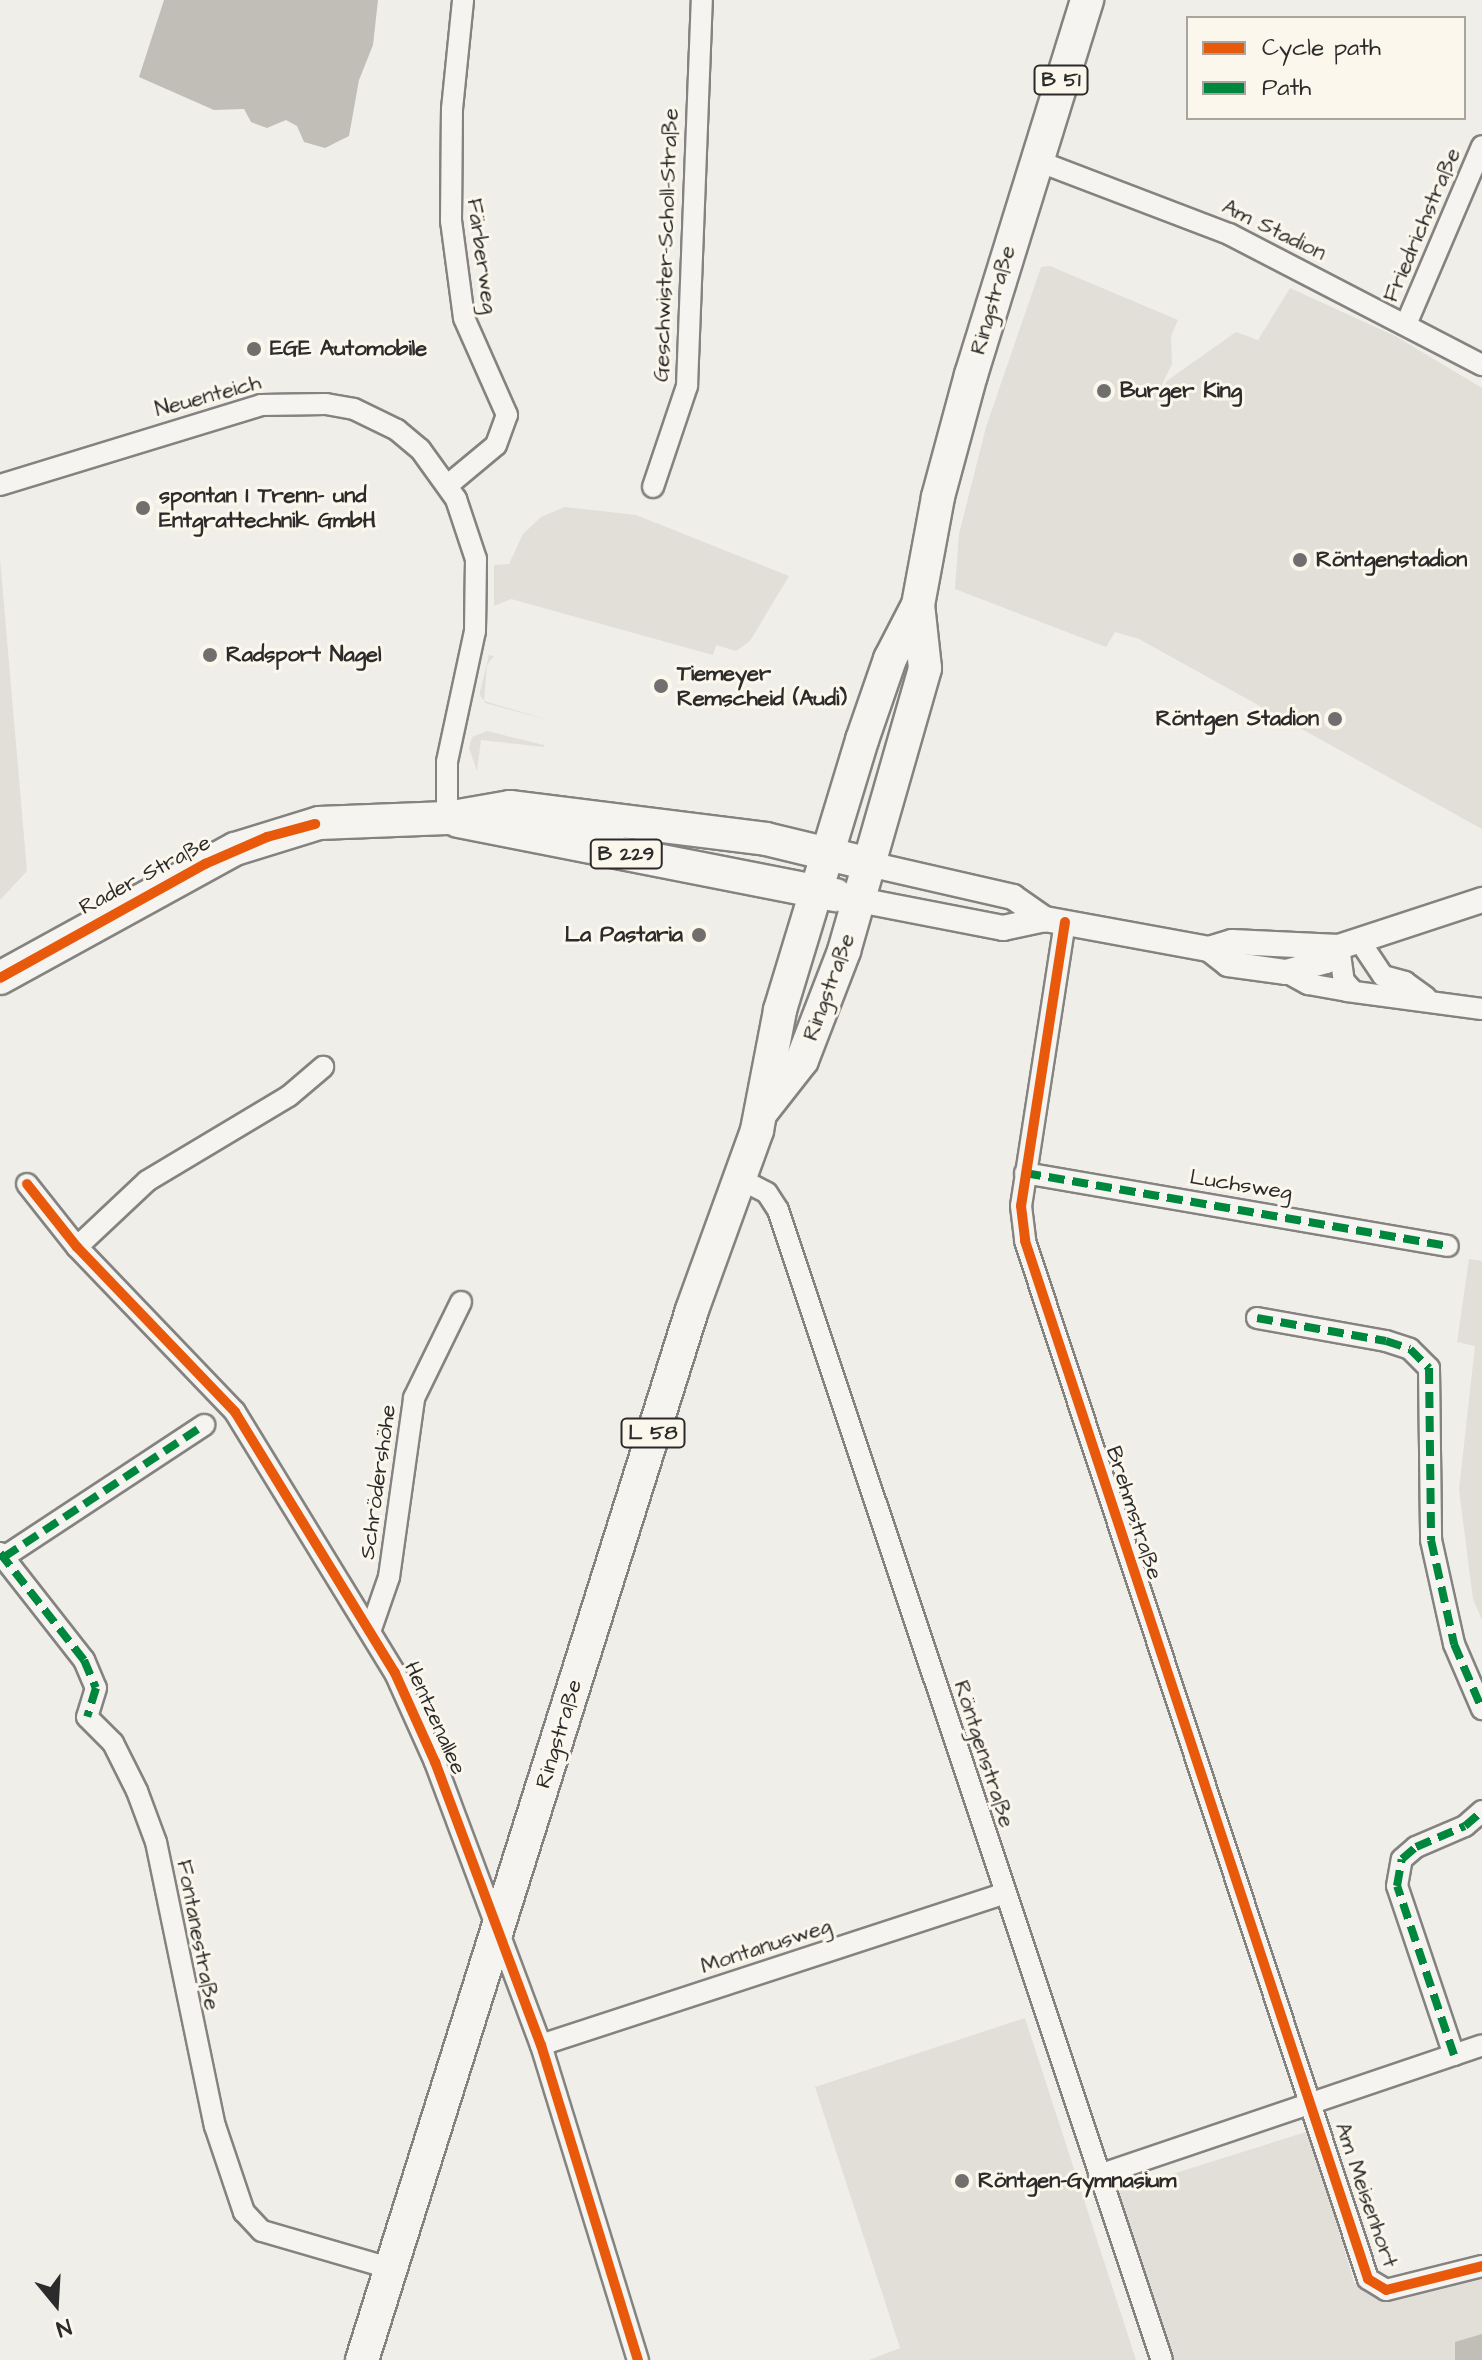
<!DOCTYPE html>
<html>
<head>
<meta charset="utf-8">
<style>
  body { margin:0 }
  #map { position:relative; width:1482px; height:2360px; overflow:hidden; background:#f0eee8; font-family:"Architects Daughter",sans-serif }
  div>[style] { position:absolute }
  [style*='--x'] { left:calc(var(--x)*1px); top:calc(var(--y)*1px); width:calc(var(--w)*1px); rotate:calc(var(--a)*1deg) }
  .built>* { inset:0; background:#e1dfd7 }
  .water>* { inset:0; background:#c0beb7 }
  .roads { filter:drop-shadow(2px 0 #848380) drop-shadow(-2px 0 #848380) drop-shadow(0 2px #848380) drop-shadow(0 -2px #848380) }
  .minor>* { height:20px; margin:-10px; padding:0 10px; transform-origin:10px; border-radius:10px; background:#f5f4f0 }
  .tertiary>* { height:24px; margin:-12px; padding:0 12px; transform-origin:12px; border-radius:12px; background:#f5f4f0 }
  .primary>* { height:32px; margin:-16px; padding:0 16px; transform-origin:16px; border-radius:16px; background:#f5f4f0 }
  .quiet>* { height:8px; margin-top:-4px; transform-origin:0; background:repeating-linear-gradient(90deg,#00873e 0 16px,transparent 0 24px) }
  .cycleway>* { height:10px; margin:-5px; padding:0 5px; transform-origin:5px; border-radius:5px; background:#e8590c }
  .dots>* { width:22px; height:22px; translate:-50% -50%; box-sizing:border-box; border:4px solid #fbf7ec; border-radius:50% }
  span { translate:-50% -50%; white-space:nowrap; text-align:center; line-height:1.15; -webkit-text-stroke:6px #fbf7ec; paint-order:stroke }
  .shield-label span { padding:2px 6px; background:#fbf7ec; border:2px solid; border-radius:6px; -webkit-text-stroke-width:0 }
  .shield-label { font-size:20px; color:#2b2b2b; font-weight:700 }
  .street-label { font-size:22px; color:#2b2b2b }
  .poi-label { font-size:22px; color:#2b2b2b; font-weight:700 }
  .left { translate:0 -50%; text-align:left }
  .right { translate:-100% -50%; text-align:right }
  .legend { position:absolute; left:1186px; top:16px; width:280px; height:104px; box-sizing:border-box; background:#fbf7ec; border:2px solid #a8a59f; margin:0; padding:10px 14px; list-style:none; font-size:24px; color:#2b2b2b }
  .legend li { display:flex; align-items:center; gap:16px; height:40px }
  .legend b { width:40px; border:2px solid #a8a59f }
  .north { position:absolute; left:16px; top:2264px; width:80px; height:80px; -webkit-text-stroke:6px #fbf7ec; paint-order:stroke; rotate:162deg; font-size:22px; font-weight:700; line-height:32px; text-align:center; color:#2b2b2b }
  .north::after { content:''; display:block; margin:auto; width:28px; height:36px; background:#2b2b2b; clip-path:polygon(50% 0,100% 100%,50% 72%,0 100%) }
</style>
</head>
<body>
<div id="map">
  <div class="built">
    <i style="clip-path:polygon(1050px 266px,1178px 320px,1171px 336px,1172px 364px,1154px 401px,1168px 380px,1236px 332px,1258px 340px,1290px 288px,1397px 337px,1482px 388px,1482px 829px,1139px 639px,1115px 632px,1106px 647px,955px 589px,959px 534px,986px 427px,1041px 267px)"></i>
    <i style="clip-path:polygon(565px 507px,636px 515px,789px 576px,750px 641px,736px 651px,716px 645px,713px 655px,511px 599px,494px 606px,494px 565px,509px 564px,523px 534px,541px 517px)"></i>
    <i style="clip-path:polygon(0 559px,27px 871px,0 900px)"></i>
    <i style="clip-path:polygon(489px 655px,494px 656px,487px 665px,484px 701px,552px 721px,485px 703px,484px 701px,480px 695px,480px 692px)"></i>
    <i style="clip-path:polygon(487px 731px,544px 745px,544px 747px,481px 740px,477px 771px,469px 748px,472px 737px)"></i>
    <i style="clip-path:polygon(1469px 1259px,1482px 1261px,1482px 1620px,1473px 1599px,1459px 1490px,1475px 1346px,1457px 1342px)"></i>
    <i style="clip-path:polygon(1025px 2018px,1136px 2360px,869px 2360px,900px 2348px,815px 2087px)"></i>
    <i style="clip-path:polygon(1309px 2131px,1354px 2282px,1369px 2295px,1387px 2299px,1482px 2275px,1482px 2360px,1173px 2360px,1115px 2192px)"></i>
  </div>
  <div class="water">
    <i style="clip-path:polygon(164px 0,378px 0,373px 45px,359px 80px,349px 136px,325px 148px,304px 142px,297px 126px,286px 120px,267px 128px,251px 122px,244px 109px,214px 110px,139px 77px)"></i>
    <i style="clip-path:polygon(1482px 2334px,1482px 2360px,1455px 2360px,1455px 2342px)"></i>
  </div>
  <div class="roads">
    <div class="minor">
      <i style="--x:1035;--y:160;--w:208;--a:20.9"></i>
      <i style="--x:1229;--y:234;--w:285;--a:27.4"></i>
      <i style="--x:1407;--y:322;--w:191;--a:-66.9"></i>
      <i style="--x:0;--y:485;--w:273;--a:-17"></i>
      <i style="--x:261;--y:405;--w:65;--a:-0.9"></i>
      <i style="--x:326;--y:404;--w:28;--a:10"></i>
      <i style="--x:354;--y:409;--w:48;--a:26"></i>
      <i style="--x:397;--y:430;--w:30;--a:40"></i>
      <i style="--x:420;--y:449;--w:62;--a:54.2"></i>
      <i style="--x:456;--y:499;--w:63;--a:71.6"></i>
      <i style="--x:476;--y:559;--w:72;--a:90.8"></i>
      <i style="--x:475;--y:631;--w:134;--a:102.1"></i>
      <i style="--x:447;--y:762;--w:56;--a:90"></i>
      <i style="--x:448;--y:485;--w:62;--a:-39.8"></i>
      <i style="--x:496;--y:445;--w:32;--a:-70"></i>
      <i style="--x:507;--y:415;--w:106;--a:-113.9"></i>
      <i style="--x:464;--y:318;--w:98;--a:-97.6"></i>
      <i style="--x:451;--y:221;--w:112;--a:-89.5"></i>
      <i style="--x:452;--y:109;--w:110;--a:-84.2"></i>
      <i style="--x:653;--y:487;--w:107;--a:-71.4"></i>
      <i style="--x:687;--y:386;--w:386;--a:-87.8"></i>
      <i style="--x:1065;--y:922;--w:287;--a:98.8"></i>
      <i style="--x:1021;--y:1206;--w:35;--a:83"></i>
      <i style="--x:1025;--y:1241;--w:1093;--a:71.71"></i>
      <i style="--x:1368;--y:2279;--w:21;--a:31"></i>
      <i style="--x:1386;--y:2290;--w:99;--a:-14"></i>
      <i style="--x:1359;--y:940;--w:43;--a:56.3"></i>
      <i style="--x:1383;--y:976;--w:23;--a:15"></i>
      <i style="--x:1405;--y:982;--w:26;--a:36"></i>
      <i style="--x:1339;--y:947;--w:34;--a:82"></i>
      <i style="--x:1344;--y:981;--w:13;--a:48"></i>
      <i style="--x:1286;--y:972;--w:25;--a:29"></i>
      <i style="--x:1308;--y:984;--w:40;--a:10"></i>
      <i style="--x:1347;--y:991;--w:136;--a:7.6"></i>
      <i style="--x:1025;--y:1173;--w:429;--a:9.8"></i>
      <i style="--x:740;--y:1179;--w:30;--a:27"></i>
      <i style="--x:767;--y:1193;--w:20;--a:57"></i>
      <i style="--x:778;--y:1210;--w:1212;--a:71.54"></i>
      <i style="--x:27;--y:1184;--w:80;--a:51.6"></i>
      <i style="--x:77;--y:1247;--w:228;--a:46.2"></i>
      <i style="--x:235;--y:1412;--w:306;--a:58.5"></i>
      <i style="--x:395;--y:1673;--w:98;--a:65.8"></i>
      <i style="--x:435;--y:1762;--w:302;--a:69.5"></i>
      <i style="--x:541;--y:2045;--w:330;--a:72.9"></i>
      <i style="--x:77;--y:1247;--w:96;--a:-43.3"></i>
      <i style="--x:147;--y:1181;--w:165;--a:-30.9"></i>
      <i style="--x:289;--y:1096;--w:45;--a:-40.5"></i>
      <i style="--x:1257;--y:1318;--w:131;--a:10.1"></i>
      <i style="--x:1386;--y:1341;--w:25;--a:18"></i>
      <i style="--x:1410;--y:1349;--w:27;--a:45"></i>
      <i style="--x:1429;--y:1368;--w:172;--a:89.3"></i>
      <i style="--x:1431;--y:1540;--w:107;--a:77.5"></i>
      <i style="--x:1454;--y:1644;--w:71;--a:66.7"></i>
      <i style="--x:0;--y:1553;--w:136;--a:51.9"></i>
      <i style="--x:84;--y:1660;--w:30;--a:67"></i>
      <i style="--x:96;--y:1688;--w:30;--a:107"></i>
      <i style="--x:87;--y:1717;--w:37;--a:45"></i>
      <i style="--x:113;--y:1743;--w:54;--a:63.4"></i>
      <i style="--x:137;--y:1791;--w:54;--a:69.6"></i>
      <i style="--x:156;--y:1842;--w:290;--a:78.3"></i>
      <i style="--x:215;--y:2126;--w:91;--a:71.4"></i>
      <i style="--x:244;--y:2212;--w:26;--a:47"></i>
      <i style="--x:262;--y:2231;--w:132;--a:16.2"></i>
      <i style="--x:4;--y:1557;--w:240;--a:-33.4"></i>
      <i style="--x:371;--y:1629;--w:55;--a:-70.9"></i>
      <i style="--x:389;--y:1577;--w:181;--a:-82"></i>
      <i style="--x:414;--y:1398;--w:107;--a:-63.9"></i>
      <i style="--x:541;--y:2045;--w:488;--a:-18.1"></i>
      <i style="--x:1454;--y:2055;--w:178;--a:-108.6"></i>
      <i style="--x:1397;--y:1886;--w:27;--a:-80"></i>
      <i style="--x:1402;--y:1859;--w:18;--a:-41"></i>
      <i style="--x:1416;--y:1847;--w:53;--a:-23.2"></i>
      <i style="--x:1465;--y:1826;--w:23;--a:-41"></i>
      <i style="--x:1099;--y:2175;--w:404;--a:-18.7"></i>
    </div>
    <div class="tertiary">
      <i style="--x:869;--y:864;--w:148;--a:12.9"></i>
      <i style="--x:1013;--y:897;--w:39;--a:35"></i>
      <i style="--x:1045;--y:919;--w:167;--a:10.4"></i>
      <i style="--x:1209;--y:949;--w:24;--a:38"></i>
      <i style="--x:1228;--y:964;--w:59;--a:7.9"></i>
      <i style="--x:1286;--y:972;--w:41;--a:-15.4"></i>
      <i style="--x:1326;--y:961;--w:19;--a:-47"></i>
      <i style="--x:859;--y:900;--w:147;--a:11"></i>
      <i style="--x:1003;--y:928;--w:43;--a:-12.1"></i>
      <i style="--x:1209;--y:949;--w:24;--a:-17"></i>
      <i style="--x:1232;--y:942;--w:107;--a:2.7"></i>
      <i style="--x:1339;--y:947;--w:151;--a:-18.2"></i>
    </div>
    <div class="primary">
      <i style="--x:458;--y:821;--w:385;--a:11.1"></i>
      <i style="--x:0;--y:978;--w:268;--a:-28.8"></i>
      <i style="--x:235;--y:849;--w:88;--a:-17.2"></i>
      <i style="--x:319;--y:823;--w:128;--a:-2.2"></i>
      <i style="--x:447;--y:818;--w:64;--a:-9.9"></i>
      <i style="--x:510;--y:807;--w:258;--a:7.1"></i>
      <i style="--x:766;--y:839;--w:106;--a:13.6"></i>
      <i style="--x:763;--y:1110;--w:63;--a:-52"></i>
      <i style="--x:802;--y:1060;--w:117;--a:-68.9"></i>
      <i style="--x:844;--y:951;--w:294;--a:-74"></i>
      <i style="--x:925;--y:668;--w:63;--a:-96.3"></i>
      <i style="--x:362;--y:2360;--w:1101;--a:-72.55"></i>
      <i style="--x:692;--y:1310;--w:191;--a:-70.1"></i>
      <i style="--x:757;--y:1130;--w:122;--a:-79.1"></i>
      <i style="--x:780;--y:1010;--w:282;--a:-73.1"></i>
      <i style="--x:862;--y:740;--w:86;--a:-70.9"></i>
      <i style="--x:890;--y:659;--w:61;--a:-62.6"></i>
      <i style="--x:918;--y:605;--w:110;--a:-79.5"></i>
      <i style="--x:938;--y:497;--w:126;--a:-74.9"></i>
      <i style="--x:971;--y:375;--w:393;--a:-72.8"></i>
    </div>
  </div>
  <div class="quiet">
    <i style="--x:1025;--y:1173;--w:429;--a:9.8"></i>
    <i style="--x:1257;--y:1318;--w:131;--a:10.1"></i>
    <i style="--x:1386;--y:1341;--w:25;--a:18"></i>
    <i style="--x:1410;--y:1349;--w:27;--a:45"></i>
    <i style="--x:1429;--y:1368;--w:172;--a:89.3"></i>
    <i style="--x:1431;--y:1540;--w:107;--a:77.5"></i>
    <i style="--x:1454;--y:1644;--w:71;--a:66.7"></i>
    <i style="--x:0;--y:1553;--w:136;--a:51.9"></i>
    <i style="--x:84;--y:1660;--w:30;--a:67"></i>
    <i style="--x:96;--y:1688;--w:30;--a:107"></i>
    <i style="--x:4;--y:1557;--w:240;--a:-33.4"></i>
    <i style="--x:1454;--y:2055;--w:178;--a:-108.6"></i>
    <i style="--x:1397;--y:1886;--w:27;--a:-80"></i>
    <i style="--x:1402;--y:1859;--w:18;--a:-41"></i>
    <i style="--x:1416;--y:1847;--w:53;--a:-23.2"></i>
    <i style="--x:1465;--y:1826;--w:23;--a:-41"></i>
  </div>
  <div class="cycleway">
    <i style="--x:1065;--y:922;--w:287;--a:98.8"></i>
    <i style="--x:1021;--y:1206;--w:35;--a:83"></i>
    <i style="--x:1025;--y:1241;--w:1093;--a:71.71"></i>
    <i style="--x:1368;--y:2279;--w:21;--a:31"></i>
    <i style="--x:1386;--y:2290;--w:99;--a:-14"></i>
    <i style="--x:0;--y:978;--w:235;--a:-29.1"></i>
    <i style="--x:205;--y:864;--w:68;--a:-23.5"></i>
    <i style="--x:267;--y:837;--w:50;--a:-15.2"></i>
    <i style="--x:27;--y:1184;--w:80;--a:51.6"></i>
    <i style="--x:77;--y:1247;--w:228;--a:46.2"></i>
    <i style="--x:235;--y:1412;--w:306;--a:58.5"></i>
    <i style="--x:395;--y:1673;--w:98;--a:65.8"></i>
    <i style="--x:435;--y:1762;--w:302;--a:69.5"></i>
    <i style="--x:541;--y:2045;--w:330;--a:72.9"></i>
  </div>
  <div class="dots">
    <i style="left:254px;top:349px;background:#706f6d"></i>
    <i style="left:1104px;top:391px;background:#706f6d"></i>
    <i style="left:143px;top:508px;background:#706f6d"></i>
    <i style="left:1300px;top:560px;background:#706f6d"></i>
    <i style="left:210px;top:655px;background:#706f6d"></i>
    <i style="left:661px;top:686px;background:#706f6d"></i>
    <i style="left:1335px;top:719px;background:#706f6d"></i>
    <i style="left:699px;top:935px;background:#706f6d"></i>
    <i style="left:962px;top:2181px;background:#706f6d"></i>
  </div>
  <div class="shield-label">
    <span style="left:1061px;top:80px">B 51</span>
    <span style="left:626px;top:854px">B 229</span>
    <span style="left:653px;top:1433px">L 58</span>
  </div>
  <div class="street-label">
    <span style="left:1422px;top:225px;rotate:-67deg">Friedrichstraße</span>
    <span style="left:1274px;top:230px;rotate:26deg">Am Stadion</span>
    <span style="left:666px;top:245px;rotate:-88deg">Geschwister-Scholl-Straße</span>
    <span style="left:482px;top:256px;rotate:82deg">Färberweg</span>
    <span style="left:993px;top:300px;rotate:-74deg">Ringstraße</span>
    <span style="left:208px;top:396px;rotate:-15deg">Neuenteich</span>
    <span style="left:145px;top:875px;rotate:-28deg">Rader Straße</span>
    <span style="left:829px;top:987px;rotate:-70deg">Ringstraße</span>
    <span style="left:1241px;top:1185px;rotate:9deg">Luchsweg</span>
    <span style="left:378px;top:1482px;rotate:-82deg">Schrödershöhe</span>
    <span style="left:1134px;top:1513px;rotate:72deg">Brehmstraße</span>
    <span style="left:435px;top:1718px;rotate:66deg">Hentzenallee</span>
    <span style="left:559px;top:1734px;rotate:-73deg">Ringstraße</span>
    <span style="left:984px;top:1754px;rotate:72deg">Röntgenstraße</span>
    <span style="left:198px;top:1935px;rotate:79deg">Fontanestraße</span>
    <span style="left:766px;top:1946px;rotate:-18deg">Montanusweg</span>
    <span style="left:1366px;top:2195px;rotate:71deg">Am Meisenhort</span>
  </div>
  <div class="poi-label">
    <span class="left" style="left:270px;top:349px">EGE Automobile</span>
    <span class="left" style="left:1120px;top:391px">Burger King</span>
    <span class="left" style="left:159px;top:508px">spontan I Trenn- und<br>Entgrattechnik GmbH</span>
    <span class="left" style="left:1316px;top:560px">Röntgenstadion</span>
    <span class="left" style="left:226px;top:655px">Radsport Nagel</span>
    <span class="left" style="left:677px;top:686px">Tiemeyer<br>Remscheid (Audi)</span>
    <span class="right" style="left:1319px;top:719px">Röntgen Stadion</span>
    <span class="right" style="left:683px;top:935px">La Pastaria</span>
    <span class="left" style="left:978px;top:2181px">Röntgen-Gymnasium</span>
  </div>
  <ul class="legend">
  <li><b style="height:10px;background:#e8590c"></b>Cycle path</li>
  <li><b style="height:10px;background:#00873e"></b>Path</li>
  </ul>
  <div class="north">N</div>
</div>
</body>
</html>
